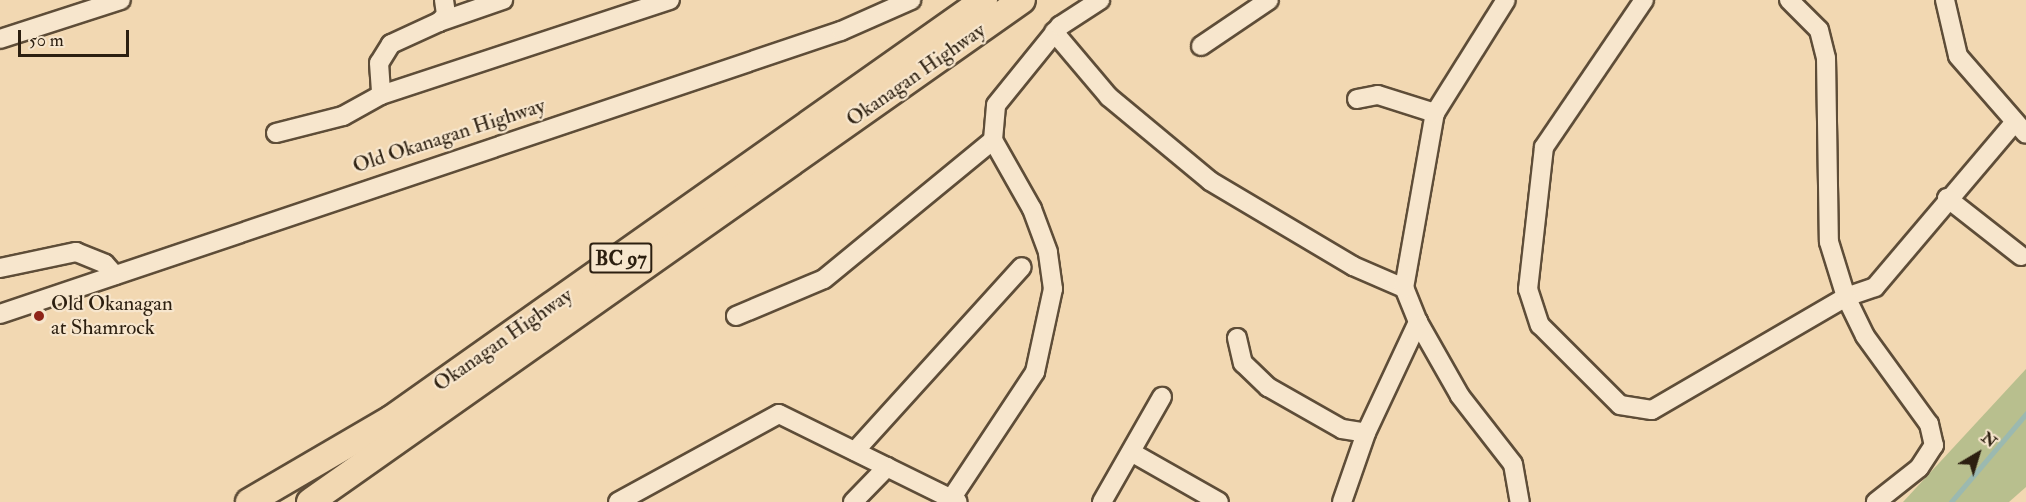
<!DOCTYPE html>
<html>
<head>
<meta charset="utf-8">
<style>
  body { margin:0 }
  #map { position:relative; width:2026px; height:502px; overflow:hidden; background:#f2d8b2; font-family:"IM FELL Double Pica",serif }
  div>[style] { position:absolute }
  [style*='--x'] { left:calc(var(--x)*1px); top:calc(var(--y)*1px); width:calc(var(--w)*1px); rotate:calc(var(--a)*1deg) }
  .green>* { inset:0; background:#b8bf8e }
  .stream>* { height:4.5px; margin:-2.25px; padding:0 2.25px; transform-origin:2.25px; border-radius:2.25px; background:#9bb9b0 }
  .roads { filter:drop-shadow(2px 0 #5e4d38) drop-shadow(-2px 0 #5e4d38) drop-shadow(0 2px #5e4d38) drop-shadow(0 -2px #5e4d38) }
  .minor>* { height:18px; margin:-9px; padding:0 9px; transform-origin:9px; border-radius:9px; background:#f7e6cd }
  .highway>* { height:26px; margin:-13px; padding:0 13px; transform-origin:13px; border-radius:13px; background:#f2d8b2 }
  .dots>* { width:16px; height:16px; translate:-50% -50%; box-sizing:border-box; border:3px solid #f7e6cd; border-radius:50% }
  span { translate:-50% -50%; white-space:nowrap; text-align:center; line-height:1.15; -webkit-text-stroke:4.5px #f7e6cd; paint-order:stroke }
  .shield-label span { padding:2px 4px; background:#f7e6cd; border:2px solid; border-radius:4px; -webkit-text-stroke-width:0 }
  .shield-label { font-size:20px; color:#2c1f10; font-weight:700 }
  .street-label { font-size:21px; color:#2c1f10 }
  .poi-label { font-size:21px; color:#2c1f10 }
  .left { translate:0 -50%; text-align:left }
  .north { position:absolute; left:1948px; top:424px; width:60px; height:60px; -webkit-text-stroke:4px #f7e6cd; paint-order:stroke; rotate:38deg; font-size:16px; font-weight:700; line-height:24px; text-align:center; color:#2c1f10 }
  .north::after { content:''; display:block; margin:auto; width:21px; height:27px; background:#2c1f10; clip-path:polygon(50% 0,100% 100%,50% 72%,0 100%) }
  .scale { position:absolute; left:18px; top:30px; width:111px; height:27px; box-sizing:border-box; border:3px solid #2c1f10; border-top:0; padding-left:8px; font-size:18px; line-height:21px; white-space:nowrap; color:#2c1f10; -webkit-text-stroke:4px #f7e6cd; paint-order:stroke }
</style>
</head>
<body>
<div id="map">
  <div class="green">
    <i style="clip-path:polygon(2026px 369px,2026px 487px,2009px 502px,1903px 502px)"></i>
  </div>
  <div class="stream">
    <i style="--x:1951;--y:502;--w:116;--a:-49.6"></i>
  </div>
  <div class="roads">
    <div class="minor">
      <i style="--x:444;--y:0;--w:15;--a:82"></i>
      <i style="--x:446;--y:15;--w:10;--a:135"></i>
      <i style="--x:439;--y:22;--w:53;--a:155.4"></i>
      <i style="--x:391;--y:44;--w:22;--a:122"></i>
      <i style="--x:379;--y:63;--w:32;--a:86"></i>
      <i style="--x:381;--y:95;--w:304;--a:-18.2"></i>
      <i style="--x:1644;--y:0;--w:178;--a:124.2"></i>
      <i style="--x:1544;--y:147;--w:143;--a:96.4"></i>
      <i style="--x:1528;--y:289;--w:38;--a:72"></i>
      <i style="--x:1540;--y:325;--w:113;--a:45"></i>
      <i style="--x:1620;--y:405;--w:32;--a:9"></i>
      <i style="--x:1652;--y:410;--w:225;--a:-30.2"></i>
      <i style="--x:1846;--y:297;--w:31;--a:-19"></i>
      <i style="--x:1875;--y:287;--w:215;--a:-49.7"></i>
      <i style="--x:1789;--y:0;--w:42;--a:45"></i>
      <i style="--x:1819;--y:30;--w:29;--a:76"></i>
      <i style="--x:1826;--y:58;--w:184;--a:89.1"></i>
      <i style="--x:1829;--y:242;--w:58;--a:72.8"></i>
      <i style="--x:1846;--y:297;--w:43;--a:64"></i>
      <i style="--x:1865;--y:336;--w:109;--a:54"></i>
      <i style="--x:1929;--y:424;--w:22;--a:77"></i>
      <i style="--x:1934;--y:445;--w:27;--a:123"></i>
      <i style="--x:1919;--y:468;--w:55;--a:141.7"></i>
      <i style="--x:1945;--y:0;--w:57;--a:76.9"></i>
      <i style="--x:1958;--y:56;--w:103;--a:48.9"></i>
      <i style="--x:439;--y:22;--w:68;--a:-19"></i>
      <i style="--x:1054;--y:32;--w:85;--a:49.8"></i>
      <i style="--x:1109;--y:97;--w:131;--a:39.7"></i>
      <i style="--x:1210;--y:181;--w:166;--a:30.7"></i>
      <i style="--x:1353;--y:266;--w:56;--a:23.3"></i>
      <i style="--x:0;--y:39;--w:127;--a:-17.9"></i>
      <i style="--x:1201;--y:46;--w:82;--a:-34.1"></i>
      <i style="--x:1357;--y:99;--w:21;--a:-11"></i>
      <i style="--x:1378;--y:95;--w:60;--a:17.5"></i>
      <i style="--x:276;--y:133;--w:69;--a:-14.2"></i>
      <i style="--x:343;--y:116;--w:43;--a:-28.9"></i>
      <i style="--x:1947;--y:198;--w:94;--a:38.1"></i>
      <i style="--x:0;--y:268;--w:78;--a:-11.9"></i>
      <i style="--x:76;--y:252;--w:31;--a:22"></i>
      <i style="--x:105;--y:264;--w:15;--a:48"></i>
      <i style="--x:0;--y:314;--w:887;--a:-18.6"></i>
      <i style="--x:841;--y:31;--w:77;--a:-23.9"></i>
      <i style="--x:736;--y:316;--w:95;--a:-22.8"></i>
      <i style="--x:824;--y:279;--w:219;--a:-39.4"></i>
      <i style="--x:1418;--y:322;--w:85;--a:60.4"></i>
      <i style="--x:1460;--y:396;--w:86;--a:52.1"></i>
      <i style="--x:1513;--y:464;--w:39;--a:80"></i>
      <i style="--x:1237;--y:338;--w:26;--a:77"></i>
      <i style="--x:1243;--y:363;--w:35;--a:44"></i>
      <i style="--x:1268;--y:387;--w:85;--a:29.6"></i>
      <i style="--x:1342;--y:429;--w:24;--a:9"></i>
      <i style="--x:855;--y:451;--w:248;--a:-47.8"></i>
      <i style="--x:1131;--y:452;--w:101;--a:29.6"></i>
      <i style="--x:618;--y:502;--w:183;--a:-28.7"></i>
      <i style="--x:779;--y:414;--w:199;--a:26.2"></i>
      <i style="--x:853;--y:502;--w:49;--a:-45.8"></i>
      <i style="--x:949;--y:502;--w:156;--a:-56.5"></i>
      <i style="--x:1035;--y:372;--w:85;--a:-77.8"></i>
      <i style="--x:1053;--y:289;--w:37;--a:-98"></i>
      <i style="--x:1048;--y:252;--w:46;--a:-110.4"></i>
      <i style="--x:1032;--y:209;--w:79;--a:-119.5"></i>
      <i style="--x:993;--y:140;--w:35;--a:-85"></i>
      <i style="--x:996;--y:105;--w:102;--a:-51"></i>
      <i style="--x:1060;--y:26;--w:48;--a:-33"></i>
      <i style="--x:1102;--y:502;--w:121;--a:-60.3"></i>
      <i style="--x:1342;--y:502;--w:73;--a:-70.8"></i>
      <i style="--x:1366;--y:433;--w:123;--a:-64.9"></i>
      <i style="--x:1418;--y:322;--w:37;--a:-112"></i>
      <i style="--x:1404;--y:288;--w:178;--a:-80"></i>
      <i style="--x:1435;--y:113;--w:133;--a:-57.9"></i>
    </div>
    <div class="highway">
      <i style="--x:249;--y:502;--w:164;--a:-30.3"></i>
      <i style="--x:391;--y:419;--w:726;--a:-35.24"></i>
      <i style="--x:310;--y:502;--w:871;--a:-35.19"></i>
    </div>
  </div>
  <div class="dots">
    <i style="left:39px;top:316px;background:#8f2418"></i>
  </div>
  <div class="shield-label">
    <span style="left:621px;top:258px">BC 97</span>
  </div>
  <div class="street-label">
    <span style="left:916px;top:75px;rotate:-35deg">Okanagan Highway</span>
    <span style="left:449px;top:136px;rotate:-18deg">Old Okanagan Highway</span>
    <span style="left:503px;top:340px;rotate:-35deg">Okanagan Highway</span>
  </div>
  <div class="poi-label">
    <span class="left" style="left:51px;top:316px">Old Okanagan<br>at Shamrock</span>
  </div>
  <div class="north">N</div>
  <div class="scale">50 m</div>
</div>
</body>
</html>
